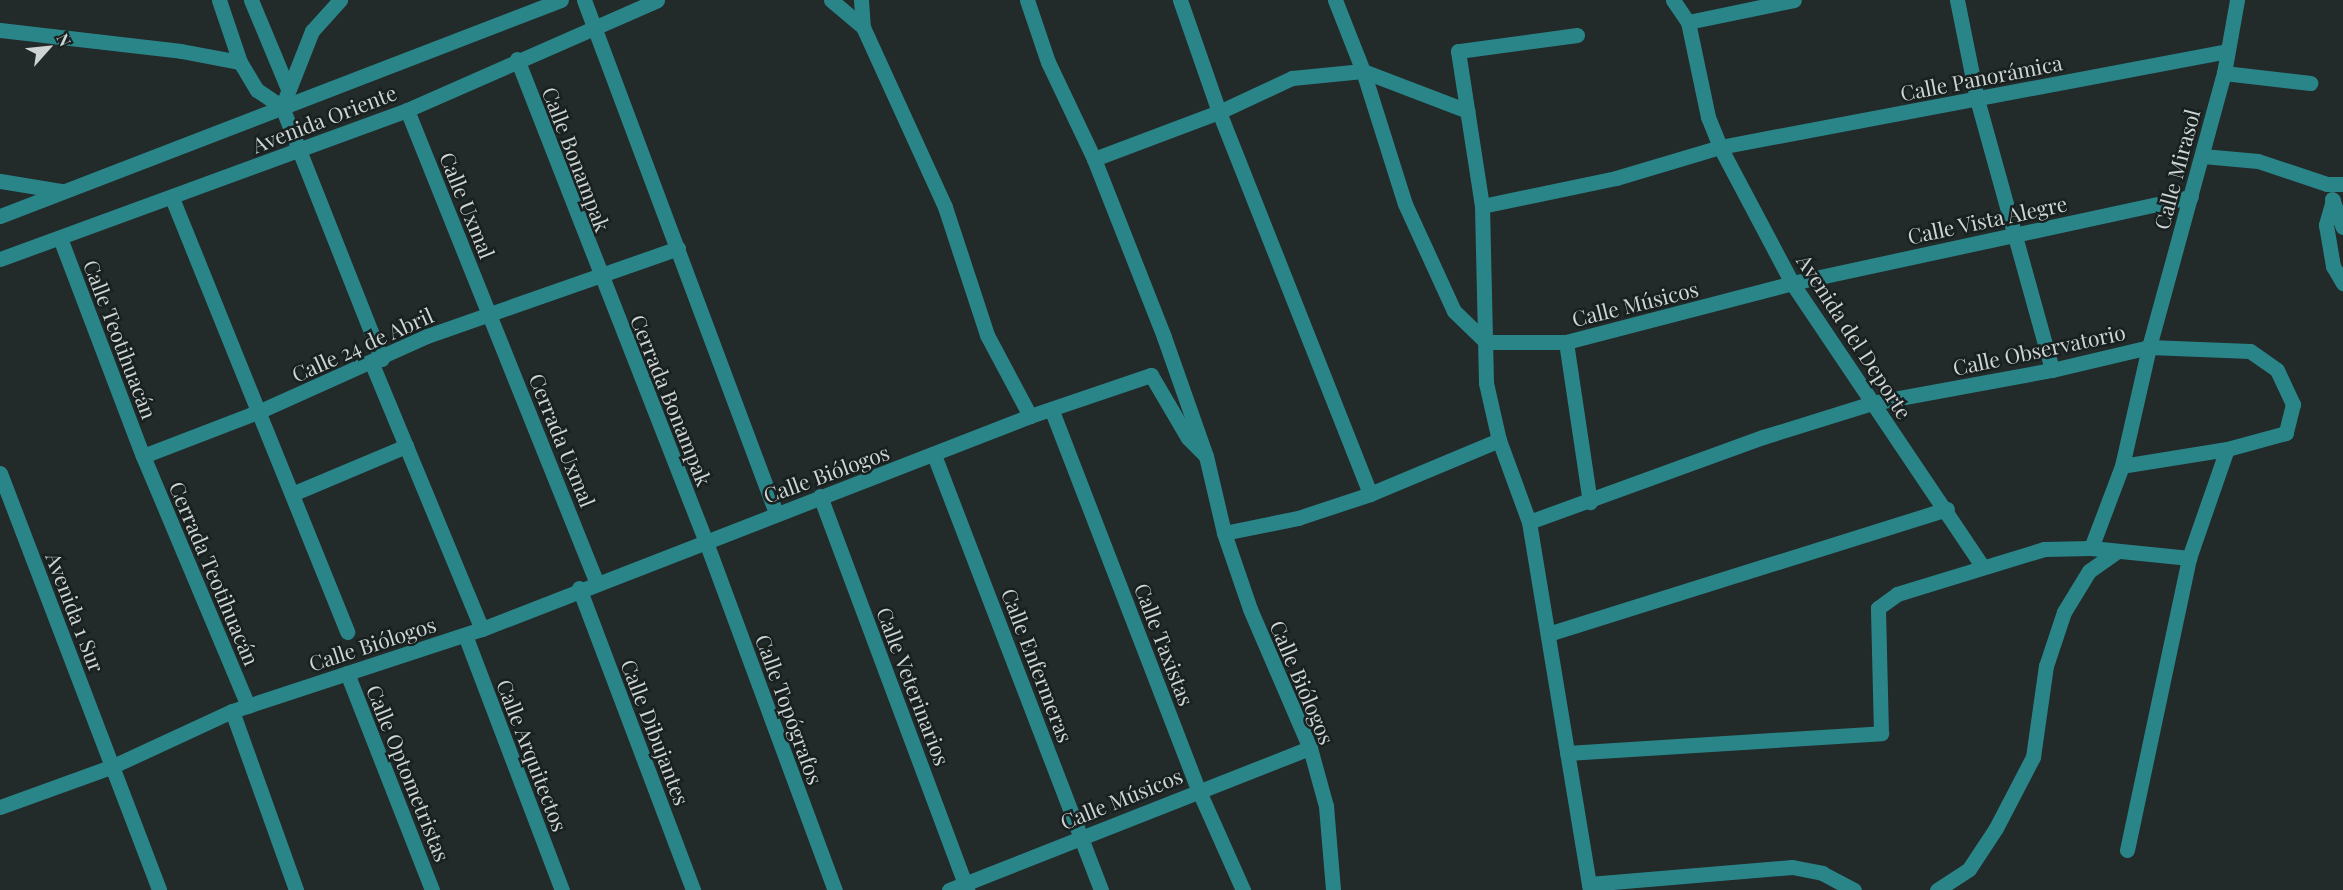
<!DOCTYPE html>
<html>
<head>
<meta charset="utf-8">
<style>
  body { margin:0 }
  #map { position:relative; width:2343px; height:890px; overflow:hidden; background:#222a2a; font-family:"Playfair Display",serif }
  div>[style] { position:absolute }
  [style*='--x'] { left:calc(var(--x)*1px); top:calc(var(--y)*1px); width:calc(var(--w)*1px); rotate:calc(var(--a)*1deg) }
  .minor>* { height:15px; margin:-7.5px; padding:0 7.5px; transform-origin:7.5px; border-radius:7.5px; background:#2a8589 }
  span { translate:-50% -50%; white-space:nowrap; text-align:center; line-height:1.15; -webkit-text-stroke:5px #192020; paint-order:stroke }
  .street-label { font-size:21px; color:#ced3d3 }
  .north { position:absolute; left:18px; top:18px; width:60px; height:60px; -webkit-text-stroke:4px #192020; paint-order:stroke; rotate:63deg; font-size:16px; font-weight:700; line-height:24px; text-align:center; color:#ced3d3 }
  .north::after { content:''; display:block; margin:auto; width:21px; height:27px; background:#ced3d3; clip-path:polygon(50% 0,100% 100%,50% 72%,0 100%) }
</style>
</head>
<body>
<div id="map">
  <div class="minor">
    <i style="--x:219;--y:0;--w:65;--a:71.3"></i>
    <i style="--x:251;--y:0;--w:96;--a:67.4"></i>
    <i style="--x:584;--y:0;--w:548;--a:69.48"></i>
    <i style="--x:831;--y:0;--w:42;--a:40.2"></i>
    <i style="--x:861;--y:0;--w:27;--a:86"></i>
    <i style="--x:863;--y:27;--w:198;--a:65.5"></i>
    <i style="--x:945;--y:207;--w:135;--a:71.8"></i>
    <i style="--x:987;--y:335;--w:92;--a:62"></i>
    <i style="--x:1027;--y:0;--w:65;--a:71.3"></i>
    <i style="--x:1048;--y:62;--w:107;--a:64.6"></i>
    <i style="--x:1094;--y:159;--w:191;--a:68.5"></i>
    <i style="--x:1164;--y:337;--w:126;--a:70.6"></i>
    <i style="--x:1206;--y:456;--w:79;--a:76.8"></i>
    <i style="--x:1224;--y:533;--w:80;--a:71.1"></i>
    <i style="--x:1250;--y:609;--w:151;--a:66.7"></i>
    <i style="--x:1310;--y:748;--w:60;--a:74.6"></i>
    <i style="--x:1326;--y:806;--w:84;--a:85.2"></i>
    <i style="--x:1180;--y:0;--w:119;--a:70.8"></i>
    <i style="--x:1219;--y:112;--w:411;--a:68.4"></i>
    <i style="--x:1335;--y:0;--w:76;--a:68.5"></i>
    <i style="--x:1363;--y:71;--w:139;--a:72.5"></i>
    <i style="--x:1405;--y:204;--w:118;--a:65.4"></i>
    <i style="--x:1454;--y:311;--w:45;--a:44.1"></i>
    <i style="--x:1486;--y:342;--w:80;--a:0"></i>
    <i style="--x:1566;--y:342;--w:234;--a:-14.6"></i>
    <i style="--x:1792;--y:283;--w:408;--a:-12.2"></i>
    <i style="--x:1673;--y:0;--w:27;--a:56"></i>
    <i style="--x:1688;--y:22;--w:97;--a:78.1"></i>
    <i style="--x:1708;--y:117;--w:32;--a:68"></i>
    <i style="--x:1720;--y:147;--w:154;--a:62.1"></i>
    <i style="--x:1792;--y:283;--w:342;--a:56.1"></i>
    <i style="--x:1957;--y:0;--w:101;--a:78.6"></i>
    <i style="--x:1977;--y:99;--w:281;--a:74.5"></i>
    <i style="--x:1688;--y:22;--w:108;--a:-11.7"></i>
    <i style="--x:0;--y:30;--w:182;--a:6.6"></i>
    <i style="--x:181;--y:51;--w:60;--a:10.6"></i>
    <i style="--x:240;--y:62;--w:33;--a:59"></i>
    <i style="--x:257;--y:90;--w:30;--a:34"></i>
    <i style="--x:1577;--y:35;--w:120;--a:172.3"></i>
    <i style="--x:1458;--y:51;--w:157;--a:81.2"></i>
    <i style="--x:1482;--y:206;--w:177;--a:88.7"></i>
    <i style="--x:1486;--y:383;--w:58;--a:77.2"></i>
    <i style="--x:1499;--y:440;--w:87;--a:69.9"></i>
    <i style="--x:1529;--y:522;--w:373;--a:80.6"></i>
    <i style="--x:517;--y:59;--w:519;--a:68.63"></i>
    <i style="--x:706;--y:542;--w:371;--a:69.7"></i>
    <i style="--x:2224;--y:73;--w:87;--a:6.6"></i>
    <i style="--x:282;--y:107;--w:271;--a:68.4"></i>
    <i style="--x:282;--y:107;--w:82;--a:-68.5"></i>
    <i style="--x:312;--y:31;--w:42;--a:-47.9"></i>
    <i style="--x:407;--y:110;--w:508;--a:68.14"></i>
    <i style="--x:2203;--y:156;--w:55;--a:5.2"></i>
    <i style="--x:2258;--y:161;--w:73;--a:18.4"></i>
    <i style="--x:2327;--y:184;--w:16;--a:0"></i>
    <i style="--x:1094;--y:159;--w:134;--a:-20.6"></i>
    <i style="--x:1219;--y:112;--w:81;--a:-25"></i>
    <i style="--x:1292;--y:78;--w:71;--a:-5.6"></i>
    <i style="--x:1363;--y:71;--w:112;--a:20.9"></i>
    <i style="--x:0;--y:181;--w:63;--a:9.2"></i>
    <i style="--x:172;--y:198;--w:468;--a:68"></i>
    <i style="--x:2332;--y:199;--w:30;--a:69"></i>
    <i style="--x:2333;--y:200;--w:26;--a:106"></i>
    <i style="--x:2326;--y:225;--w:42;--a:80.3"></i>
    <i style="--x:2333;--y:266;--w:20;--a:60"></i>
    <i style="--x:1482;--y:206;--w:137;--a:-11.8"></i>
    <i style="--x:1616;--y:178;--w:109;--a:-16.6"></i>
    <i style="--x:1720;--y:147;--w:516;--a:-10.72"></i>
    <i style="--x:0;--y:216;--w:601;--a:-21.06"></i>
    <i style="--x:60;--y:238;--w:233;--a:69.2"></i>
    <i style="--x:143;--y:456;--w:271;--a:67.2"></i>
    <i style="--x:0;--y:259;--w:433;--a:-20.1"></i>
    <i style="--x:407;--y:110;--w:273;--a:-23.7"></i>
    <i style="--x:1566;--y:342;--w:162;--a:81.5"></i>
    <i style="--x:372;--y:364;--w:287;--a:67.5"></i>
    <i style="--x:1052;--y:411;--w:405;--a:68.9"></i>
    <i style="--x:1198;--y:789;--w:111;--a:66"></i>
    <i style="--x:934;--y:455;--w:466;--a:69"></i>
    <i style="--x:143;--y:456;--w:125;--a:-21"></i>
    <i style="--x:260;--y:411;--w:183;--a:-24.2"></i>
    <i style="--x:427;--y:336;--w:266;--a:-19.3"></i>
    <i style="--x:0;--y:473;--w:446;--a:69.1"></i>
    <i style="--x:292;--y:494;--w:124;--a:-22.8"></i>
    <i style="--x:820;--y:496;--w:421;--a:69.5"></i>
    <i style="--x:1529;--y:522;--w:249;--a:-20"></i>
    <i style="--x:1763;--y:437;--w:114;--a:-17.3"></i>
    <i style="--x:1872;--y:403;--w:183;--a:-10.4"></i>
    <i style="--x:2052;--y:370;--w:100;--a:-13.3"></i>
    <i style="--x:2149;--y:347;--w:101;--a:2.3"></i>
    <i style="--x:2250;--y:351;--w:33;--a:35"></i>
    <i style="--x:2277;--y:370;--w:38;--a:65"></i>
    <i style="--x:2293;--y:404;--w:30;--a:104"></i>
    <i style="--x:2286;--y:433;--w:61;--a:164.8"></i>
    <i style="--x:2227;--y:449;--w:106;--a:170.8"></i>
    <i style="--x:1224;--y:533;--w:76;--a:-11.5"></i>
    <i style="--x:1298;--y:518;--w:76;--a:-18.4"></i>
    <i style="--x:1370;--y:494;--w:140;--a:-22.7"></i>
    <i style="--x:2091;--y:548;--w:88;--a:-69.3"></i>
    <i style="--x:2122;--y:466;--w:122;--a:-77.2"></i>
    <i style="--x:2149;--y:347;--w:284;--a:-74.7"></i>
    <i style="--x:2224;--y:73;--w:74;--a:-79.9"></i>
    <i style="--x:579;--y:588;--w:323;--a:69.3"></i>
    <i style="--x:1548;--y:634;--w:418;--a:-17.4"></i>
    <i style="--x:465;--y:635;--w:273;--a:69.2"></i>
    <i style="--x:347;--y:673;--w:233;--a:68.6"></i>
    <i style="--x:232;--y:711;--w:190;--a:70.3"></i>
    <i style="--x:1567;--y:753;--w:315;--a:-3.6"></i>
    <i style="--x:1881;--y:733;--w:125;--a:-91.4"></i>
    <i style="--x:1878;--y:608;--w:24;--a:-36"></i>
    <i style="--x:1897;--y:594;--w:154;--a:-17"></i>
    <i style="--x:2044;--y:549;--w:47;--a:-1.2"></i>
    <i style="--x:2091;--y:548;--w:99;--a:5.8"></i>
    <i style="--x:0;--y:807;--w:120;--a:-19.9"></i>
    <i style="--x:113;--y:766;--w:131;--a:-24.8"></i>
    <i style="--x:232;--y:711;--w:263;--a:-18.2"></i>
    <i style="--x:482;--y:629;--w:588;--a:-21.24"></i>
    <i style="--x:1030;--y:416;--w:128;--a:-18.7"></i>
    <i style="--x:1151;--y:375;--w:73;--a:59.6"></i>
    <i style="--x:1188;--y:438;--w:25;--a:45"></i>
    <i style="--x:2127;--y:850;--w:299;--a:-78"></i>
    <i style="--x:2189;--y:558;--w:115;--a:-70.8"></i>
    <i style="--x:1589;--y:884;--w:204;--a:-4.8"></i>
    <i style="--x:1792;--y:867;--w:31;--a:11"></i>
    <i style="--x:1822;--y:873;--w:36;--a:28"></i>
    <i style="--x:949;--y:890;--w:388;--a:-21.5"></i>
    <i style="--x:1937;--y:890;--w:38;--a:-33"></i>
    <i style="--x:1969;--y:869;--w:49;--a:-56.6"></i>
    <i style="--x:1996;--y:828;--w:80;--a:-62.5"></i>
    <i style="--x:2033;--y:757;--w:92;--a:-81.9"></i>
    <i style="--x:2046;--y:666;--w:57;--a:-71.6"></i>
    <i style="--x:2064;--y:612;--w:48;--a:-58.6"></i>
    <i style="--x:2089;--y:571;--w:33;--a:-35"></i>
  </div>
  <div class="street-label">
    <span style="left:1981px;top:77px;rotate:-11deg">Calle Panorámica</span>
    <span style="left:324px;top:118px;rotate:-21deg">Avenida Oriente</span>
    <span style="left:577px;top:159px;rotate:69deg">Calle Bonampak</span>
    <span style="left:2176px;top:169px;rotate:-75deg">Calle Mirasol</span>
    <span style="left:468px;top:205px;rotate:68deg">Calle Uxmal</span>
    <span style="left:1987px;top:219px;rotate:-12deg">Calle Vista Alegre</span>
    <span style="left:1635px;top:303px;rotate:-14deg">Calle Músicos</span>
    <span style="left:1855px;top:336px;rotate:57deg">Avenida del Deporte</span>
    <span style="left:121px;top:339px;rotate:69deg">Calle Teotihuacán</span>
    <span style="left:362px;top:344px;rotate:-24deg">Calle 24 de Abril</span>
    <span style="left:2039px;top:349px;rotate:-12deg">Calle Observatorio</span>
    <span style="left:672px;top:400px;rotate:68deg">Cerrada Bonampak</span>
    <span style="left:563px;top:440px;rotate:68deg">Cerrada Uxmal</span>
    <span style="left:826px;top:473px;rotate:-20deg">Calle Biólogos</span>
    <span style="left:215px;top:573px;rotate:67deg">Cerrada Teotihuacán</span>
    <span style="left:76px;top:612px;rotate:69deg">Avenida 1 Sur</span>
    <span style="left:372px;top:643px;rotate:-18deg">Calle Biólogos</span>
    <span style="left:1165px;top:644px;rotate:69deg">Calle Taxistas</span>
    <span style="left:1038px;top:665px;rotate:69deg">Calle Enfermeras</span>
    <span style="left:1303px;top:682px;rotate:67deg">Calle Biólogos</span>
    <span style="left:914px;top:686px;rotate:69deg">Calle Veterinarios</span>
    <span style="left:790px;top:709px;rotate:70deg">Calle Topógrafos</span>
    <span style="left:656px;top:732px;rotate:69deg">Calle Dibujantes</span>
    <span style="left:533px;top:755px;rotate:69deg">Calle Arquitectos</span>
    <span style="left:409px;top:773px;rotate:68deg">Calle Optometristas</span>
    <span style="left:1121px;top:798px;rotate:-22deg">Calle Músicos</span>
  </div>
  <div class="north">N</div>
</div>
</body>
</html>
